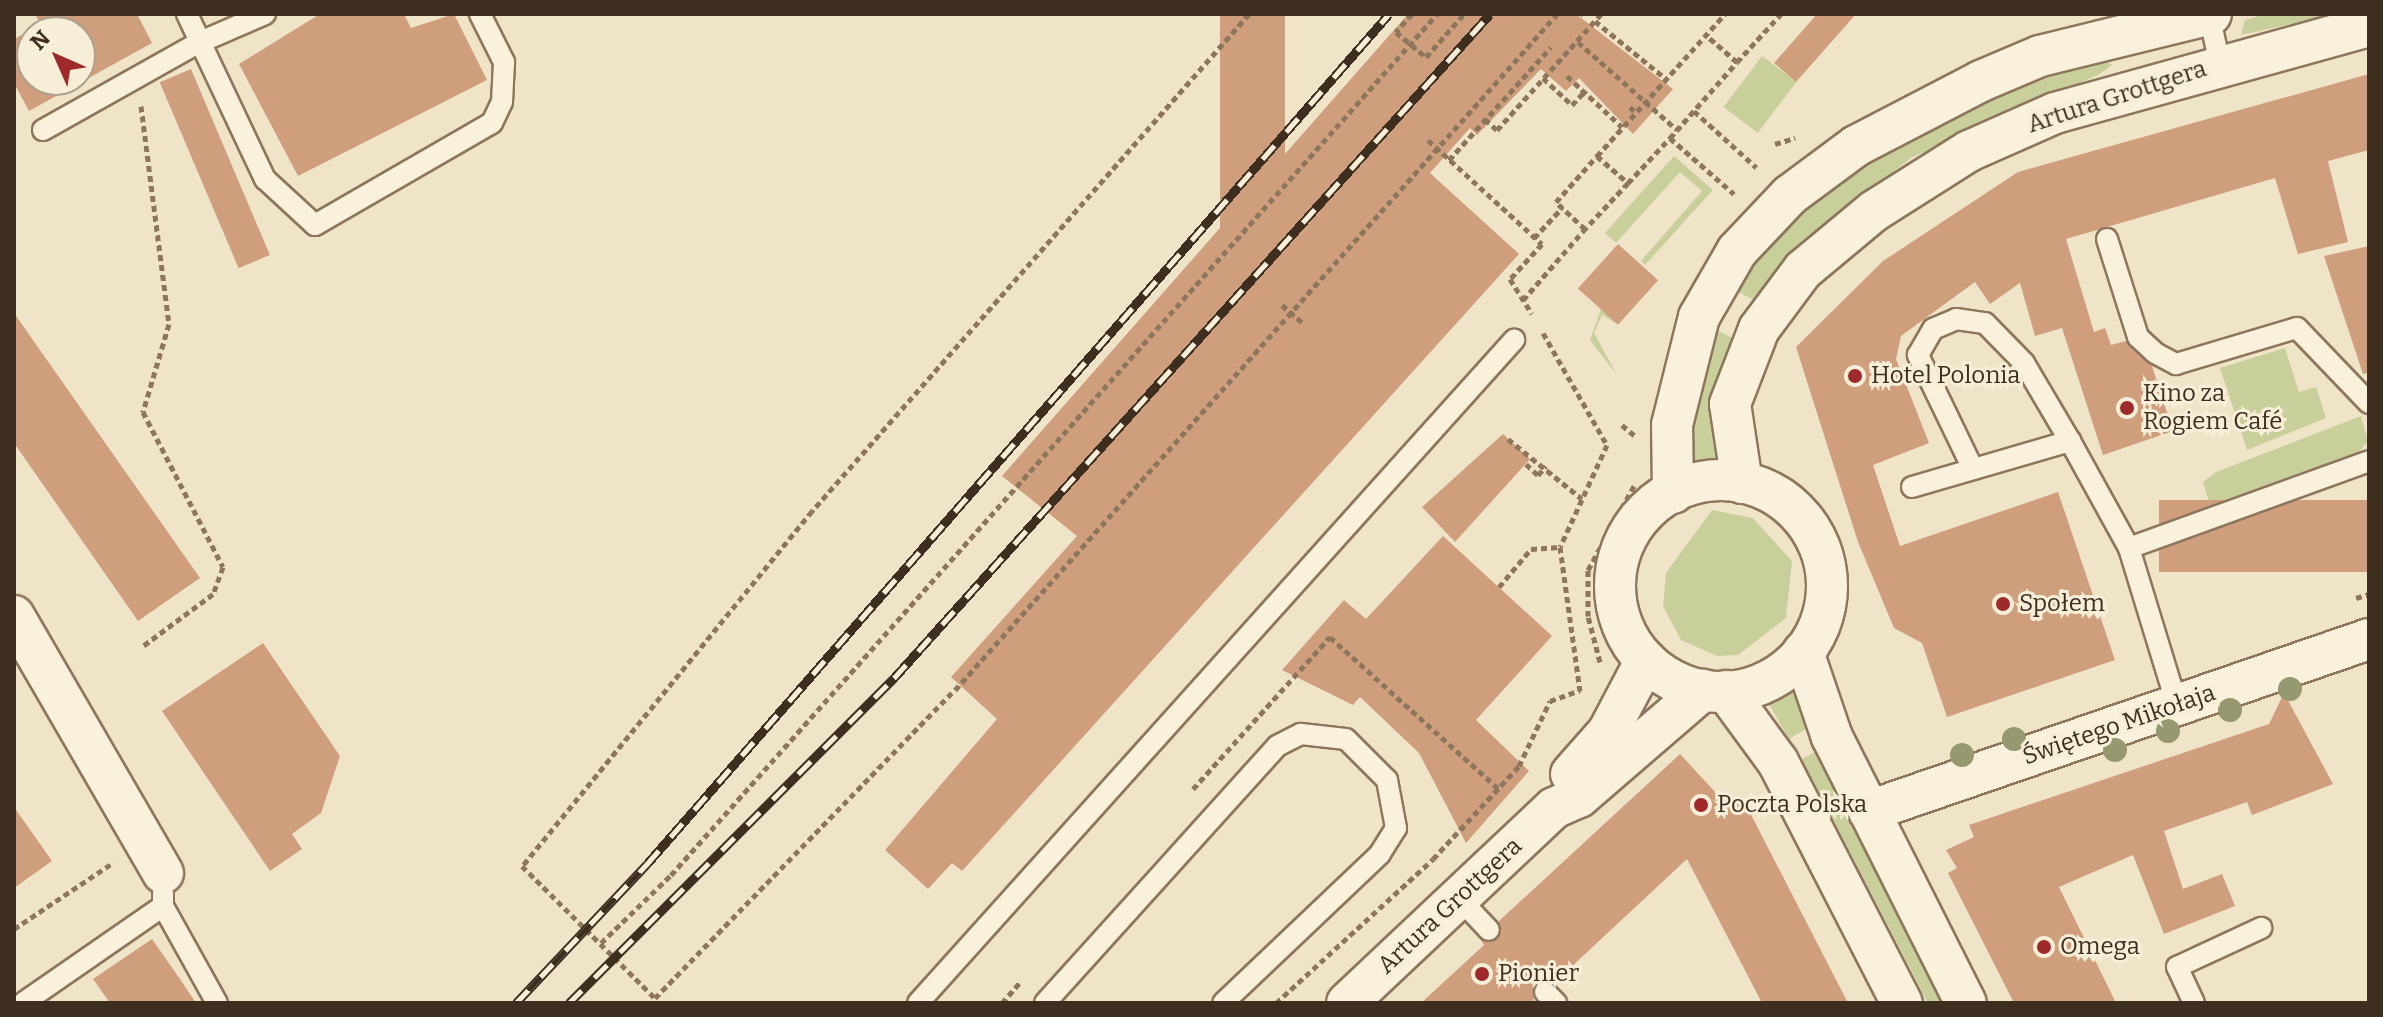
<!DOCTYPE html>
<html>
<head>
<meta charset="utf-8">
<style>
  body { margin:0 }
  #map { position:relative; width:2383px; height:1017px; overflow:hidden; background:#f0e4c8; font-family:Bitter,serif }
  div>[style] { position:absolute }
  [style*='--x'] { left:calc(var(--x)*1px); top:calc(var(--y)*1px); width:calc(var(--w)*1px); rotate:calc(var(--a)*1deg) }
  .green>* { inset:0; background:#c9cf9b; transform-origin:0 0 }
  .building>* { inset:0; background:#cf9f7d; transform-origin:0 0 }
  .path>* { height:5px; margin-top:-2.5px; transform-origin:0; background:repeating-linear-gradient(90deg,#8d765c 0 6px,transparent 0 10px) }
  .roads { filter:drop-shadow(2px 0 #8d765c) drop-shadow(-2px 0 #8d765c) drop-shadow(0 2px #8d765c) drop-shadow(0 -2px #8d765c) }
  .service>* { height:20px; margin:-10px; padding:0 10px; transform-origin:10px; border-radius:10px; background:#faf1dc }
  .minor>* { height:40px; margin:-20px; padding:0 20px; transform-origin:20px; border-radius:20px; background:#faf1dc }
  .minor>.ring { margin:-20px; padding:0; box-sizing:content-box; background:none; border:40px solid #faf1dc; border-radius:50% }
  .rail>* { height:9px; margin-top:-4.5px; transform-origin:0; background:repeating-linear-gradient(90deg,#f7eed8 0 18px,#3d2e20 0 36px); box-sizing:border-box; border-block:2px solid #3d2e20 }
  .trees>* { width:24px; height:24px; margin:-12px; border-radius:50%; background:#96986f }
  .dots>* { width:22px; height:22px; translate:-50% -50%; box-sizing:border-box; border:4px solid #f7eed8; border-radius:50% }
  span { translate:-50% -50%; white-space:nowrap; text-align:center; line-height:1.15; -webkit-text-stroke:6px #f7eed8; paint-order:stroke }
  .street-label { font-size:24px; color:#3d2e20 }
  .poi-label { font-size:24px; color:#3d2e20 }
  .left { translate:0 -50%; text-align:left }
  .frame { position:absolute; inset:0; border:16px solid #3d2e20; pointer-events:none }
  .north { position:absolute; left:16px; top:16px; width:80px; height:80px; box-sizing:border-box; background:#f7eed8; border:2px solid #ada18e; border-radius:50%; rotate:315deg; font-size:22px; font-weight:700; line-height:32px; text-align:center; color:#3d2e20 }
  .north::after { content:''; display:block; margin:auto; width:28px; height:36px; background:#9e2a2b; clip-path:polygon(50% 0,100% 100%,50% 72%,0 100%) }
</style>
</head>
<body>
<div id="map">
  <div class="green">
    <i style="clip-path:polygon(2266px 14px,2336px 14px,2241px 35px,2245px 20px)"></i>
    <i style="left:1762px;top:56px;width:43px;height:64px;rotate:37deg"></i>
    <i style="clip-path:polygon(2102px 58px,2112px 65px,2100px 74px,1911px 158px,1802px 241px,1754px 300px,1734px 290px,1796px 216px,1866px 166px,2003px 93px)"></i>
    <i style="clip-path:polygon(1674px 156px,1713px 190px,1645px 265px,1641px 261px,1702px 191px,1680px 172px,1616px 243px,1605px 233px)"></i>
    <i style="clip-path:polygon(1601px 309px,1619px 325px,1602px 315px,1594px 333px,1617px 375px,1590px 340px)"></i>
    <i style="clip-path:polygon(1715px 329px,1734px 339px,1715px 462px,1699px 468px,1693px 463px,1695px 400px)"></i>
    <i style="clip-path:polygon(2285px 348px,2299px 392px,2316px 387px,2326px 418px,2247px 450px,2220px 368px)"></i>
    <i style="clip-path:polygon(2361px 416px,2368px 441px,2358px 453px,2210px 505px,2203px 482px,2216px 472px)"></i>
    <i style="clip-path:polygon(1712px 510px,1753px 518px,1792px 561px,1786px 618px,1738px 655px,1717px 656px,1681px 640px,1663px 606px,1666px 573px)"></i>
    <i style="clip-path:polygon(1794px 682px,1812px 725px,1789px 739px,1766px 699px)"></i>
    <i style="clip-path:polygon(1821px 749px,1864px 848px,1942px 1003px,1928px 1003px,1802px 759px)"></i>
  </div>
  <div class="building">
    <i style="clip-path:polygon(evenodd,35px 14px,137px 14px,152px 43px,29px 111px,14px 83px,14px 39px,41px 25px,35px 14px,32px 32px,80px 32px,80px 80px,32px 80px,32px 32px)"></i>
    <i style="clip-path:polygon(320px 14px,404px 14px,411px 28px,454px 14px,487px 80px,298px 176px,239px 64px)"></i>
    <i style="left:1220px;top:14px;width:65px;height:489px"></i>
    <i style="clip-path:polygon(1408px 14px,1576px 14px,1673px 89px,1633px 134px,1579px 78px,1566px 91px,1541px 69px,1477px 135px,1470px 128px,1430px 173px,1519px 254px,962px 871px,952px 863px,928px 889px,885px 850px,997px 719px,951px 677px,1077px 536px,1002px 476px)"></i>
    <i style="clip-path:polygon(1817px 14px,1856px 14px,1796px 82px,1774px 63px)"></i>
    <i style="left:191px;top:69px;width:202px;height:34px;rotate:67deg"></i>
    <i style="clip-path:polygon(2369px 74px,2369px 150px,2328px 161px,2348px 242px,2298px 254px,2275px 178px,2066px 239px,2094px 332px,2105px 328px,2111px 345px,2126px 341px,2152px 366px,2173px 431px,2103px 455px,2062px 328px,2035px 336px,2020px 283px,1990px 304px,1975px 282px,1901px 336px,1896px 359px,1929px 443px,1873px 465px,1900px 546px,2058px 492px,2115px 660px,1947px 717px,1922px 643px,1894px 628px,1858px 542px,1796px 347px,1883px 261px,2018px 172px)"></i>
    <i style="left:1618px;top:244px;width:54px;height:60px;rotate:42deg"></i>
    <i style="clip-path:polygon(2369px 246px,2369px 373px,2363px 374px,2324px 256px)"></i>
    <i style="clip-path:polygon(14px 313px,200px 578px,138px 621px,14px 443px)"></i>
    <i style="clip-path:polygon(1503px 434px,1530px 459px,1455px 542px,1422px 507px)"></i>
    <i style="left:2369px;top:500px;width:72px;height:210px;rotate:90deg"></i>
    <i style="clip-path:polygon(1443px 536px,1552px 636px,1476px 720px,1529px 771px,1466px 843px,1419px 753px,1360px 697px,1353px 705px,1282px 670px,1344px 600px,1366px 619px)"></i>
    <i style="clip-path:polygon(263px 643px,340px 756px,321px 813px,292px 834px,302px 849px,270px 871px,162px 711px)"></i>
    <i style="clip-path:polygon(2284px 693px,2333px 784px,2252px 815px,2247px 802px,2164px 831px,2183px 889px,2222px 874px,2235px 906px,2164px 934px,2133px 855px,2059px 887px,2116px 1003px,2014px 1003px,1948px 873px,1957px 868px,1946px 850px,1974px 837px,1969px 825px,2269px 724px)"></i>
    <i style="clip-path:polygon(1680px 754px,1728px 806px,1743px 799px,1848px 1003px,1762px 1003px,1687px 859px,1554px 983px,1536px 982px,1533px 1003px,1421px 1003px,1484px 945px,1480px 939px,1498px 939px,1499px 921px)"></i>
    <i style="clip-path:polygon(14px 807px,52px 861px,14px 888px)"></i>
    <i style="clip-path:polygon(152px 939px,182px 982px,196px 1003px,110px 1003px,93px 979px)"></i>
  </div>
  <div class="path">
    <i style="--x:1249;--y:14;--w:662;--a:131.32"></i>
    <i style="--x:812;--y:511;--w:458;--a:129.2"></i>
    <i style="--x:522;--y:866;--w:187;--a:44.8"></i>
    <i style="--x:655;--y:998;--w:430;--a:-45.8"></i>
    <i style="--x:955;--y:690;--w:905;--a:-48.31"></i>
    <i style="--x:1412;--y:14;--w:24;--a:132"></i>
    <i style="--x:1396;--y:32;--w:39;--a:40"></i>
    <i style="--x:1426;--y:57;--w:57;--a:-48.5"></i>
    <i style="--x:1580;--y:15;--w:1;--a:-45"></i>
    <i style="--x:1595;--y:21;--w:92;--a:39.2"></i>
    <i style="--x:1578;--y:42;--w:132;--a:41.6"></i>
    <i style="--x:1737;--y:62;--w:65;--a:-47.5"></i>
    <i style="--x:1567;--y:76;--w:75;--a:42.8"></i>
    <i style="--x:1543;--y:78;--w:40;--a:43"></i>
    <i style="--x:1572;--y:105;--w:18;--a:-47"></i>
    <i style="--x:141;--y:106;--w:220;--a:82.7"></i>
    <i style="--x:169;--y:324;--w:92;--a:106.5"></i>
    <i style="--x:143;--y:412;--w:174;--a:62.7"></i>
    <i style="--x:223;--y:567;--w:29;--a:110"></i>
    <i style="--x:213;--y:594;--w:87;--a:143.4"></i>
    <i style="--x:1630;--y:107;--w:8;--a:45"></i>
    <i style="--x:1694;--y:111;--w:84;--a:42.1"></i>
    <i style="--x:1485;--y:119;--w:16;--a:43"></i>
    <i style="--x:1497;--y:130;--w:156;--a:-48.1"></i>
    <i style="--x:1670;--y:138;--w:101;--a:-48.6"></i>
    <i style="--x:1737;--y:62;--w:41;--a:-138.9"></i>
    <i style="--x:1428;--y:140;--w:154;--a:42.4"></i>
    <i style="--x:1542;--y:244;--w:47;--a:132.4"></i>
    <i style="--x:1510;--y:279;--w:41;--a:57.8"></i>
    <i style="--x:1775;--y:144;--w:21;--a:-17"></i>
    <i style="--x:1597;--y:156;--w:191;--a:-48"></i>
    <i style="--x:1449;--y:160;--w:152;--a:-47.9"></i>
    <i style="--x:1628;--y:183;--w:62;--a:-47"></i>
    <i style="--x:1670;--y:138;--w:85;--a:41.2"></i>
    <i style="--x:1534;--y:238;--w:41;--a:-47"></i>
    <i style="--x:1523;--y:300;--w:94;--a:-48.9"></i>
    <i style="--x:1585;--y:229;--w:40;--a:-137"></i>
    <i style="--x:1556;--y:202;--w:62;--a:-48.3"></i>
    <i style="--x:1597;--y:156;--w:41;--a:41.1"></i>
    <i style="--x:1628;--y:183;--w:63;--a:133.1"></i>
    <i style="--x:1282;--y:305;--w:30;--a:41"></i>
    <i style="--x:1543;--y:333;--w:129;--a:60.3"></i>
    <i style="--x:1607;--y:445;--w:112;--a:114.7"></i>
    <i style="--x:1622;--y:425;--w:16;--a:40"></i>
    <i style="--x:1508;--y:439;--w:95;--a:39"></i>
    <i style="--x:1526;--y:464;--w:16;--a:43"></i>
    <i style="--x:1538;--y:475;--w:12;--a:-48"></i>
    <i style="--x:1781;--y:475;--w:58;--a:43.6"></i>
    <i style="--x:1823;--y:515;--w:30;--a:62"></i>
    <i style="--x:1837;--y:541;--w:66;--a:86.5"></i>
    <i style="--x:1841;--y:607;--w:24;--a:109"></i>
    <i style="--x:1499;--y:587;--w:50;--a:-49.9"></i>
    <i style="--x:1531;--y:549;--w:29;--a:-4"></i>
    <i style="--x:1560;--y:547;--w:145;--a:82.1"></i>
    <i style="--x:2356;--y:598;--w:14;--a:-17"></i>
    <i style="--x:1600;--y:662;--w:48;--a:-104.6"></i>
    <i style="--x:1588;--y:616;--w:46;--a:-90"></i>
    <i style="--x:1588;--y:570;--w:96;--a:-61.3"></i>
    <i style="--x:1193;--y:789;--w:205;--a:-48"></i>
    <i style="--x:1330;--y:637;--w:227;--a:42"></i>
    <i style="--x:14;--y:929;--w:120;--a:-33.8"></i>
    <i style="--x:601;--y:943;--w:98;--a:-44.2"></i>
    <i style="--x:671;--y:875;--w:1152;--a:-48.34"></i>
    <i style="--x:1002;--y:1003;--w:29;--a:-49"></i>
    <i style="--x:1276;--y:1003;--w:213;--a:-42.5"></i>
    <i style="--x:1433;--y:859;--w:127;--a:-47.2"></i>
    <i style="--x:1519;--y:766;--w:72;--a:-64.5"></i>
    <i style="--x:1550;--y:701;--w:32;--a:-20"></i>
  </div>
  <div class="roads">
    <div class="service">
      <i style="--x:187;--y:14;--w:183;--a:64.7"></i>
      <i style="--x:265;--y:179;--w:68;--a:42.6"></i>
      <i style="--x:315;--y:225;--w:204;--a:-30"></i>
      <i style="--x:492;--y:123;--w:23;--a:-65"></i>
      <i style="--x:502;--y:102;--w:40;--a:-87.1"></i>
      <i style="--x:504;--y:62;--w:54;--a:-116.6"></i>
      <i style="--x:2209;--y:14;--w:52;--a:77.8"></i>
      <i style="--x:43;--y:130;--w:178;--a:-29.3"></i>
      <i style="--x:198;--y:43;--w:73;--a:-23.4"></i>
      <i style="--x:2107;--y:239;--w:103;--a:72.4"></i>
      <i style="--x:2138;--y:337;--w:23;--a:43"></i>
      <i style="--x:2155;--y:353;--w:24;--a:28"></i>
      <i style="--x:2176;--y:364;--w:126;--a:-16.6"></i>
      <i style="--x:2297;--y:328;--w:104;--a:46.2"></i>
      <i style="--x:1973;--y:469;--w:127;--a:-115.8"></i>
      <i style="--x:1918;--y:355;--w:30;--a:-60"></i>
      <i style="--x:1933;--y:329;--w:25;--a:-23"></i>
      <i style="--x:1956;--y:319;--w:29;--a:8"></i>
      <i style="--x:1985;--y:323;--w:56;--a:45.7"></i>
      <i style="--x:2024;--y:363;--w:91;--a:59.5"></i>
      <i style="--x:1912;--y:487;--w:165;--a:-16.2"></i>
      <i style="--x:2070;--y:441;--w:122;--a:61.1"></i>
      <i style="--x:2177;--y:705;--w:164;--a:-107"></i>
      <i style="--x:2129;--y:548;--w:255;--a:-19.9"></i>
      <i style="--x:163;--y:893;--w:13;--a:90"></i>
      <i style="--x:163;--y:906;--w:111;--a:60.9"></i>
      <i style="--x:1458;--y:897;--w:45;--a:46.8"></i>
      <i style="--x:1545;--y:992;--w:16;--a:45"></i>
      <i style="--x:23;--y:1003;--w:170;--a:-34.7"></i>
      <i style="--x:918;--y:1003;--w:892;--a:-48.05"></i>
      <i style="--x:1045;--y:1003;--w:346;--a:-47.9"></i>
      <i style="--x:1277;--y:746;--w:27;--a:-27"></i>
      <i style="--x:1301;--y:734;--w:45;--a:6.3"></i>
      <i style="--x:1346;--y:739;--w:58;--a:45"></i>
      <i style="--x:1387;--y:780;--w:49;--a:79.4"></i>
      <i style="--x:1396;--y:828;--w:31;--a:122"></i>
      <i style="--x:1380;--y:854;--w:216;--a:136.5"></i>
      <i style="--x:2194;--y:1003;--w:40;--a:-115"></i>
      <i style="--x:2177;--y:967;--w:93;--a:-24.9"></i>
    </div>
    <div class="minor">
      <i class="ring" style="left:1615px;top:480px;width:172px;height:172px"></i>
      <i style="--x:1742;--y:483;--w:80;--a:-98.6"></i>
      <i style="--x:1730;--y:404;--w:80;--a:-68.9"></i>
      <i style="--x:1759;--y:329;--w:74;--a:-53.3"></i>
      <i style="--x:1803;--y:270;--w:92;--a:-39.7"></i>
      <i style="--x:1874;--y:211;--w:112;--a:-32.3"></i>
      <i style="--x:1969;--y:151;--w:94;--a:-23.8"></i>
      <i style="--x:2055;--y:113;--w:326;--a:-15.5"></i>
      <i style="--x:1673;--y:493;--w:68;--a:-90.8"></i>
      <i style="--x:1672;--y:425;--w:111;--a:-76"></i>
      <i style="--x:1699;--y:317;--w:76;--a:-60.1"></i>
      <i style="--x:1737;--y:251;--w:77;--a:-46.6"></i>
      <i style="--x:1790;--y:195;--w:82;--a:-36.6"></i>
      <i style="--x:1856;--y:146;--w:141;--a:-27.5"></i>
      <i style="--x:1981;--y:81;--w:64;--a:-23"></i>
      <i style="--x:2040;--y:56;--w:176;--a:-13.8"></i>
      <i style="--x:14;--y:616;--w:297;--a:59.9"></i>
      <i style="--x:1803;--y:652;--w:90;--a:71.2"></i>
      <i style="--x:1832;--y:737;--w:298;--a:63.3"></i>
      <i style="--x:1726;--y:691;--w:88;--a:53.8"></i>
      <i style="--x:1778;--y:762;--w:271;--a:62.8"></i>
      <i style="--x:1571;--y:774;--w:56;--a:-48.6"></i>
      <i style="--x:1608;--y:732;--w:81;--a:-62.2"></i>
      <i style="--x:1869;--y:811;--w:529;--a:-18.98"></i>
      <i style="--x:1347;--y:1003;--w:284;--a:-43.3"></i>
      <i style="--x:1554;--y:808;--w:27;--a:-24"></i>
      <i style="--x:1579;--y:797;--w:164;--a:-40.8"></i>
    </div>
  </div>
  <div class="rail">
    <i style="--x:516;--y:1003;--w:191;--a:-46.7"></i>
    <i style="--x:647;--y:864;--w:1128;--a:-48.88"></i>
    <i style="--x:569;--y:1003;--w:460;--a:-45"></i>
    <i style="--x:894;--y:678;--w:892;--a:-48.09"></i>
  </div>
  <div class="trees">
    <i style="left:2290px;top:689px"></i>
    <i style="left:2230px;top:710px"></i>
    <i style="left:2168px;top:731px"></i>
    <i style="left:2014px;top:739px"></i>
    <i style="left:2115px;top:750px"></i>
    <i style="left:1962px;top:755px"></i>
  </div>
  <div class="dots">
    <i style="left:1855px;top:376px;background:#9e2a2b"></i>
    <i style="left:2127px;top:408px;background:#9e2a2b"></i>
    <i style="left:2003px;top:604px;background:#9e2a2b"></i>
    <i style="left:1701px;top:805px;background:#9e2a2b"></i>
    <i style="left:2044px;top:947px;background:#9e2a2b"></i>
    <i style="left:1482px;top:974px;background:#9e2a2b"></i>
  </div>
  <div class="street-label">
    <span style="left:2117px;top:97px;rotate:-18deg">Artura Grottgera</span>
    <span style="left:2119px;top:725px;rotate:-19deg">Świętego Mikołaja</span>
    <span style="left:1450px;top:906px;rotate:-43deg">Artura Grottgera</span>
  </div>
  <div class="poi-label">
    <span class="left" style="left:1871px;top:376px">Hotel Polonia</span>
    <span class="left" style="left:2143px;top:408px">Kino za<br>Rogiem Café</span>
    <span class="left" style="left:2019px;top:604px">Społem</span>
    <span class="left" style="left:1717px;top:805px">Poczta Polska</span>
    <span class="left" style="left:2060px;top:947px">Omega</span>
    <span class="left" style="left:1498px;top:974px">Pionier</span>
  </div>
  <div class="frame"></div>
  <div class="north">N</div>
</div>
</body>
</html>
